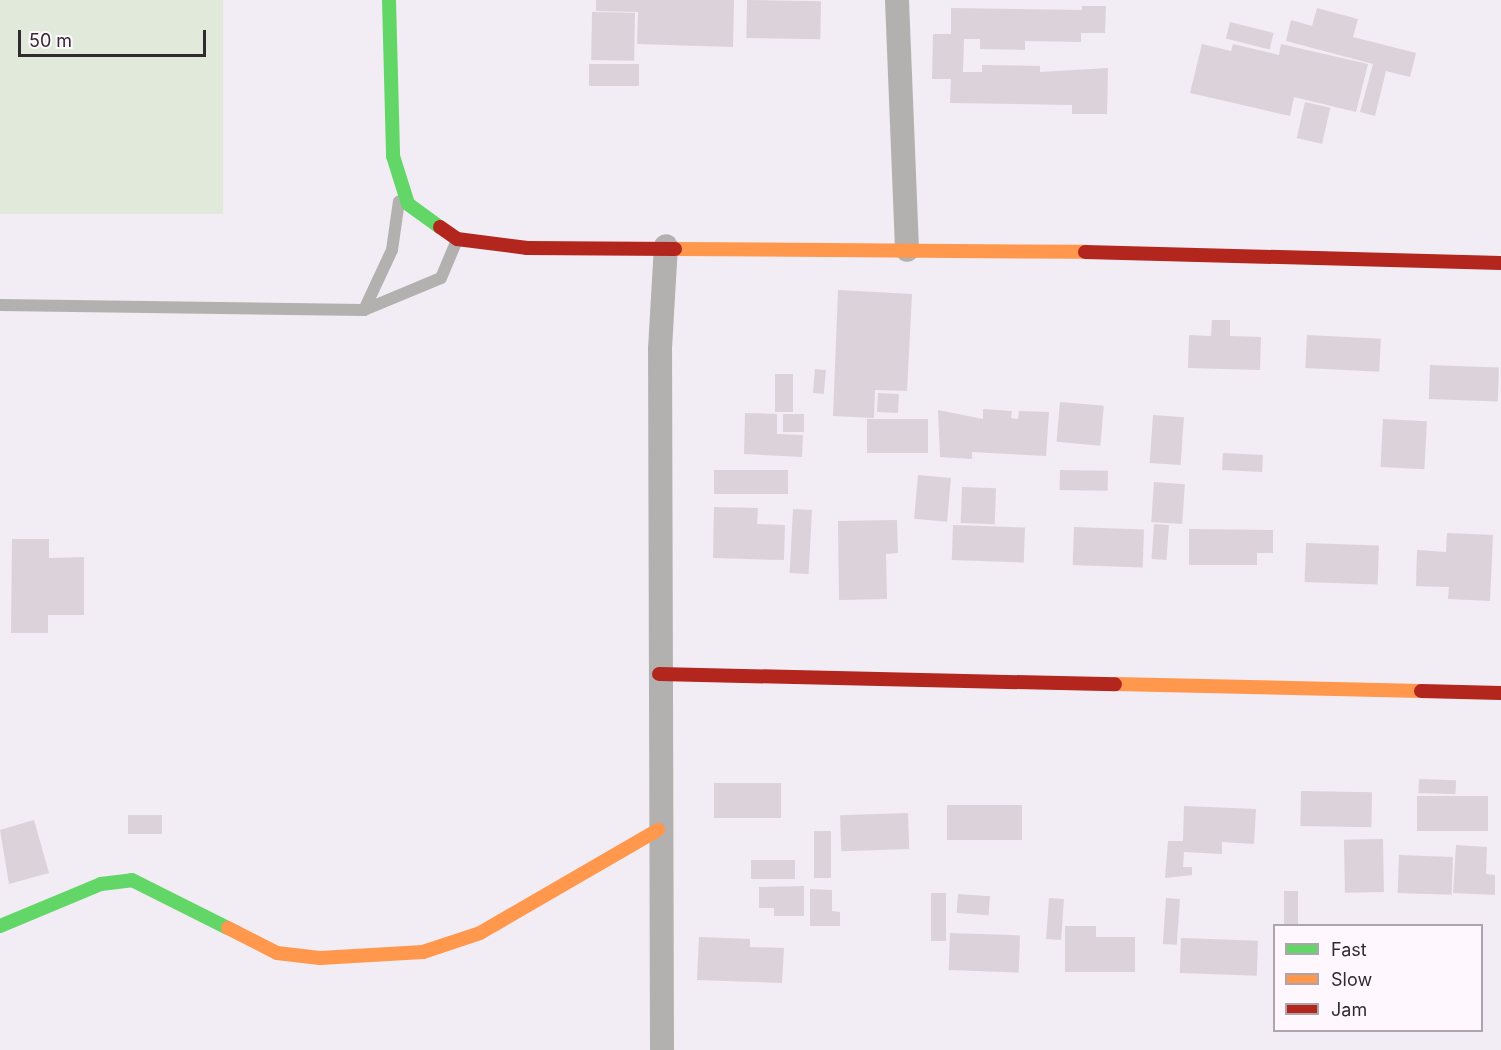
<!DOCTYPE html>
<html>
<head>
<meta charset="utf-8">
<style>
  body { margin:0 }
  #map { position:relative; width:1501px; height:1050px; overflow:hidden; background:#f2ecf4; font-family:Inter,sans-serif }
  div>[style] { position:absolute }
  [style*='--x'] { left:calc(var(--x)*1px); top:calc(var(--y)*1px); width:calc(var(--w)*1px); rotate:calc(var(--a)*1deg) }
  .green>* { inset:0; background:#e0e9da; transform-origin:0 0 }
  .building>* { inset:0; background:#dcd2da; transform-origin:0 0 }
  .lane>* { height:12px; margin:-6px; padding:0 6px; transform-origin:6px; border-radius:6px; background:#b3b1b0 }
  .street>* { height:24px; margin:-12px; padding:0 12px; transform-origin:12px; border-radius:12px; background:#b3b1b0 }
  .fast>* { height:14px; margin:-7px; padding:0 7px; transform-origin:7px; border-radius:7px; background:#63d668 }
  .slow>* { height:14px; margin:-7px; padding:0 7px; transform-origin:7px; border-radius:7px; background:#ff974d }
  .jam>* { height:14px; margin:-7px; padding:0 7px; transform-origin:7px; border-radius:7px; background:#b3261e }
  span { translate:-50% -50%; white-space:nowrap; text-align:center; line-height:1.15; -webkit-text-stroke:6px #fef8fe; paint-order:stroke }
  .legend { position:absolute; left:1273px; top:924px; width:210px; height:108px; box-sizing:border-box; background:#fef8fe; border:2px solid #aca6ac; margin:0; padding:8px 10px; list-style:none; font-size:18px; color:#302b31 }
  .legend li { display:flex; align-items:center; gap:12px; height:30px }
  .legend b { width:30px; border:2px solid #aca6ac }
  .scale { position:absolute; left:18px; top:30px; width:188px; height:27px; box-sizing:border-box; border:3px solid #302b31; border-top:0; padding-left:8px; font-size:18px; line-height:21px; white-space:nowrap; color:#302b31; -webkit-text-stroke:4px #fef8fe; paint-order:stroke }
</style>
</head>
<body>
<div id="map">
  <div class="green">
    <i style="left:0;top:0;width:223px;height:214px"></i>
  </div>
  <div class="building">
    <i style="clip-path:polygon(596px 0,734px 0,733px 47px,637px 44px,638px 12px,596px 11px)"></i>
    <i style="left:747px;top:0;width:74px;height:38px;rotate:1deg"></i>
    <i style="clip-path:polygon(1082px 6px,1106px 6px,1105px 33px,1081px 33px,1081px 42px,1025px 41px,1025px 50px,980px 49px,980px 39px,964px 39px,963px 72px,982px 72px,982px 65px,1040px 66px,1040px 72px,1108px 68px,1107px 114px,1072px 114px,1072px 105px,950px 103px,951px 79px,932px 79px,933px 34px,951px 34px,951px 8px,1082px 10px)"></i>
    <i style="clip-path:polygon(1317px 8px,1358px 19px,1353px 37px,1416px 53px,1410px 77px,1386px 71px,1375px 116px,1360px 112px,1373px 64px,1286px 41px,1291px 20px,1312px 26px)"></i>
    <i style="left:592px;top:12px;width:43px;height:48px;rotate:1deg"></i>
    <i style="left:1230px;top:22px;width:45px;height:17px;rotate:14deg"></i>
    <i style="clip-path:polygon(1202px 44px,1231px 51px,1233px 44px,1279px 55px,1281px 44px,1368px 64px,1356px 112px,1294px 97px,1290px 116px,1190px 93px)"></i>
    <i style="left:639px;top:64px;width:22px;height:50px;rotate:90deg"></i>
    <i style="left:1305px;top:102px;width:26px;height:37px;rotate:13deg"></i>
    <i style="clip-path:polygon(838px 290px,912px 294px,907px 391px,875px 390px,874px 418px,833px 416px)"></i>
    <i style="clip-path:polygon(1212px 320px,1230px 320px,1230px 336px,1261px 337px,1260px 370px,1188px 368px,1189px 335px,1211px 336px)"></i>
    <i style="left:1307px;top:335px;width:74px;height:33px;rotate:3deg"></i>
    <i style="left:1430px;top:365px;width:69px;height:34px;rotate:2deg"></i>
    <i style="left:815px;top:369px;width:11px;height:24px;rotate:5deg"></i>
    <i style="left:775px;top:374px;width:18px;height:38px"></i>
    <i style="left:878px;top:393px;width:21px;height:19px;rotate:3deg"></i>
    <i style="left:1060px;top:402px;width:44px;height:40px;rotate:5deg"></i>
    <i style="clip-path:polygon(983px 409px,1012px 411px,1011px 418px,1018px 419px,1019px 411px,1049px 412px,1046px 456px,972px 452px,972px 459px,940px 457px,938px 410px,983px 419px)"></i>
    <i style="clip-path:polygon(745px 413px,777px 414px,777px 434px,803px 435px,802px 457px,744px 454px)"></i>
    <i style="left:783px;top:414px;width:21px;height:18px"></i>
    <i style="left:1153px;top:415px;width:31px;height:48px;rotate:4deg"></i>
    <i style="left:867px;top:419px;width:61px;height:34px"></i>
    <i style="left:1383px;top:419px;width:44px;height:48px;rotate:3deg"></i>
    <i style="left:1223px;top:453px;width:40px;height:17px;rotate:3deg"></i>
    <i style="left:714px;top:470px;width:74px;height:24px"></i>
    <i style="left:1060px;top:470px;width:48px;height:20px;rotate:1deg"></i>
    <i style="left:918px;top:475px;width:33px;height:44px;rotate:5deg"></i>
    <i style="left:1154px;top:482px;width:31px;height:40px;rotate:4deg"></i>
    <i style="left:962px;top:487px;width:34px;height:36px;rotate:2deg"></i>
    <i style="clip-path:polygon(714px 507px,758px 508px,757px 524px,785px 525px,784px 560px,713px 558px)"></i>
    <i style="left:793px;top:509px;width:19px;height:64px;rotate:3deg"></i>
    <i style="clip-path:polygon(897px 520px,898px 553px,886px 554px,887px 599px,839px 600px,838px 521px)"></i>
    <i style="left:1154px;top:524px;width:15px;height:35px;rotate:4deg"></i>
    <i style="left:953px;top:525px;width:72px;height:35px;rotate:2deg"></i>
    <i style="left:1074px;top:527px;width:70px;height:38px;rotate:2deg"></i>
    <i style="clip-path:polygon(1189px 529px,1273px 530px,1273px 553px,1257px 553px,1257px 565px,1189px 565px)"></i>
    <i style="clip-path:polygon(1447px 533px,1493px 535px,1490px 601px,1448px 599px,1449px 587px,1416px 586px,1417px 550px,1446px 552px)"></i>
    <i style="clip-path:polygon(12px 539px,49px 539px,49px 558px,84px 557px,84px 615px,48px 615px,48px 633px,11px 633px)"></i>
    <i style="left:1306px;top:543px;width:73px;height:39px;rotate:2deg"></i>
    <i style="left:1419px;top:779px;width:37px;height:14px;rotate:2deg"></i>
    <i style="left:714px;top:783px;width:67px;height:35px"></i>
    <i style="left:1301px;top:791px;width:71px;height:35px;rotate:1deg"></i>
    <i style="left:1417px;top:796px;width:71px;height:35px"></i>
    <i style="left:947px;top:805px;width:75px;height:35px"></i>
    <i style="clip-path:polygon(1184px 806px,1256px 809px,1254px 844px,1222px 842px,1222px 854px,1184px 852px,1183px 867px,1192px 867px,1192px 875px,1165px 878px,1168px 841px,1183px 841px)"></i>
    <i style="left:908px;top:813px;width:36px;height:68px;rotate:88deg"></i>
    <i style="left:128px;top:815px;width:34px;height:19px"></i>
    <i style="clip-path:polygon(34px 820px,49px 873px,9px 884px,0 830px)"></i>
    <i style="left:814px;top:831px;width:17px;height:47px"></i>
    <i style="left:1383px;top:839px;width:53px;height:39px;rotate:89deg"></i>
    <i style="clip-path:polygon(1456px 845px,1487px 847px,1486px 874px,1495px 875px,1495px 895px,1453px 893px)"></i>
    <i style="left:1399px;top:855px;width:54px;height:38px;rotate:2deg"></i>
    <i style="left:751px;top:860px;width:44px;height:19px"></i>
    <i style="clip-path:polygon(804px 886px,804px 916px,774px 916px,774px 908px,759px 908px,759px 887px)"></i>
    <i style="clip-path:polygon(810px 889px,832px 890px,832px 911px,840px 912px,840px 926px,810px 926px)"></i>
    <i style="left:1284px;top:891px;width:14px;height:35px"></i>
    <i style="left:931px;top:893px;width:15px;height:48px"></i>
    <i style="left:958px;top:894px;width:32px;height:19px;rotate:4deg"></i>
    <i style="left:1049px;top:898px;width:15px;height:41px;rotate:4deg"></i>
    <i style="left:1166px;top:898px;width:14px;height:46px;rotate:4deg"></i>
    <i style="clip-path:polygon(1065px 926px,1096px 926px,1096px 937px,1135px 937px,1135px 972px,1065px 972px)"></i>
    <i style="left:950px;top:933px;width:70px;height:37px;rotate:2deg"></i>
    <i style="clip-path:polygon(699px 937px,750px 939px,750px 947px,784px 948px,782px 983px,697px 980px)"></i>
    <i style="left:1181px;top:938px;width:77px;height:35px;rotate:2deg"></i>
  </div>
  <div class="lane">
    <i style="--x:0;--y:305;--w:364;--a:0.8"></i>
    <i style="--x:364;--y:310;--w:83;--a:-22.6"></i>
    <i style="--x:441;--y:278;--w:41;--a:-67.2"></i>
    <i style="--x:364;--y:310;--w:66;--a:-65"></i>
    <i style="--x:392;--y:250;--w:49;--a:-81.9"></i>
  </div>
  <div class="street">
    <i style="--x:897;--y:0;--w:250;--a:87.7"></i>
    <i style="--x:662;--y:1050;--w:701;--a:-90.16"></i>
    <i style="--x:660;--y:349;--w:103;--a:-86.7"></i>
  </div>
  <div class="fast">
    <i style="--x:389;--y:0;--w:156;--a:88.5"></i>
    <i style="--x:393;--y:156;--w:50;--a:72.6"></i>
    <i style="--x:408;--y:204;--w:39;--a:36"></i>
    <i style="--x:0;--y:926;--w:109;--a:-22.6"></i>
    <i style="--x:101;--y:884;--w:31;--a:-7"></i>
    <i style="--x:132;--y:880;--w:107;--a:26.6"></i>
  </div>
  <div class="slow">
    <i style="--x:675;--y:249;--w:410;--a:0.4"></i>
    <i style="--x:1115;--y:684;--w:306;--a:1.3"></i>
    <i style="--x:228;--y:928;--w:55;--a:27"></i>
    <i style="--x:277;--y:953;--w:43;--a:6.6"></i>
    <i style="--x:320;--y:958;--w:103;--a:-3.3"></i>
    <i style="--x:423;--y:952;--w:60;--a:-18.4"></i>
    <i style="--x:480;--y:933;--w:206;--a:-30.1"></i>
  </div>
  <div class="jam">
    <i style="--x:440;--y:227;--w:21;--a:35"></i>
    <i style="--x:457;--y:239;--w:71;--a:7.3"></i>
    <i style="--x:527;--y:248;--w:148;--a:0.4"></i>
    <i style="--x:1085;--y:252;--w:416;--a:1.5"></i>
    <i style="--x:659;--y:674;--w:456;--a:1.3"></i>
    <i style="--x:1421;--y:691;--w:80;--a:1.4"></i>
  </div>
  <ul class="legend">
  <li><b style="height:8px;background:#63d668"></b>Fast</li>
  <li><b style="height:8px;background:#ff974d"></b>Slow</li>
  <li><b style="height:8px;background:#b3261e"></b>Jam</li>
  </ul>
  <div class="scale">50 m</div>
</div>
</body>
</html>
